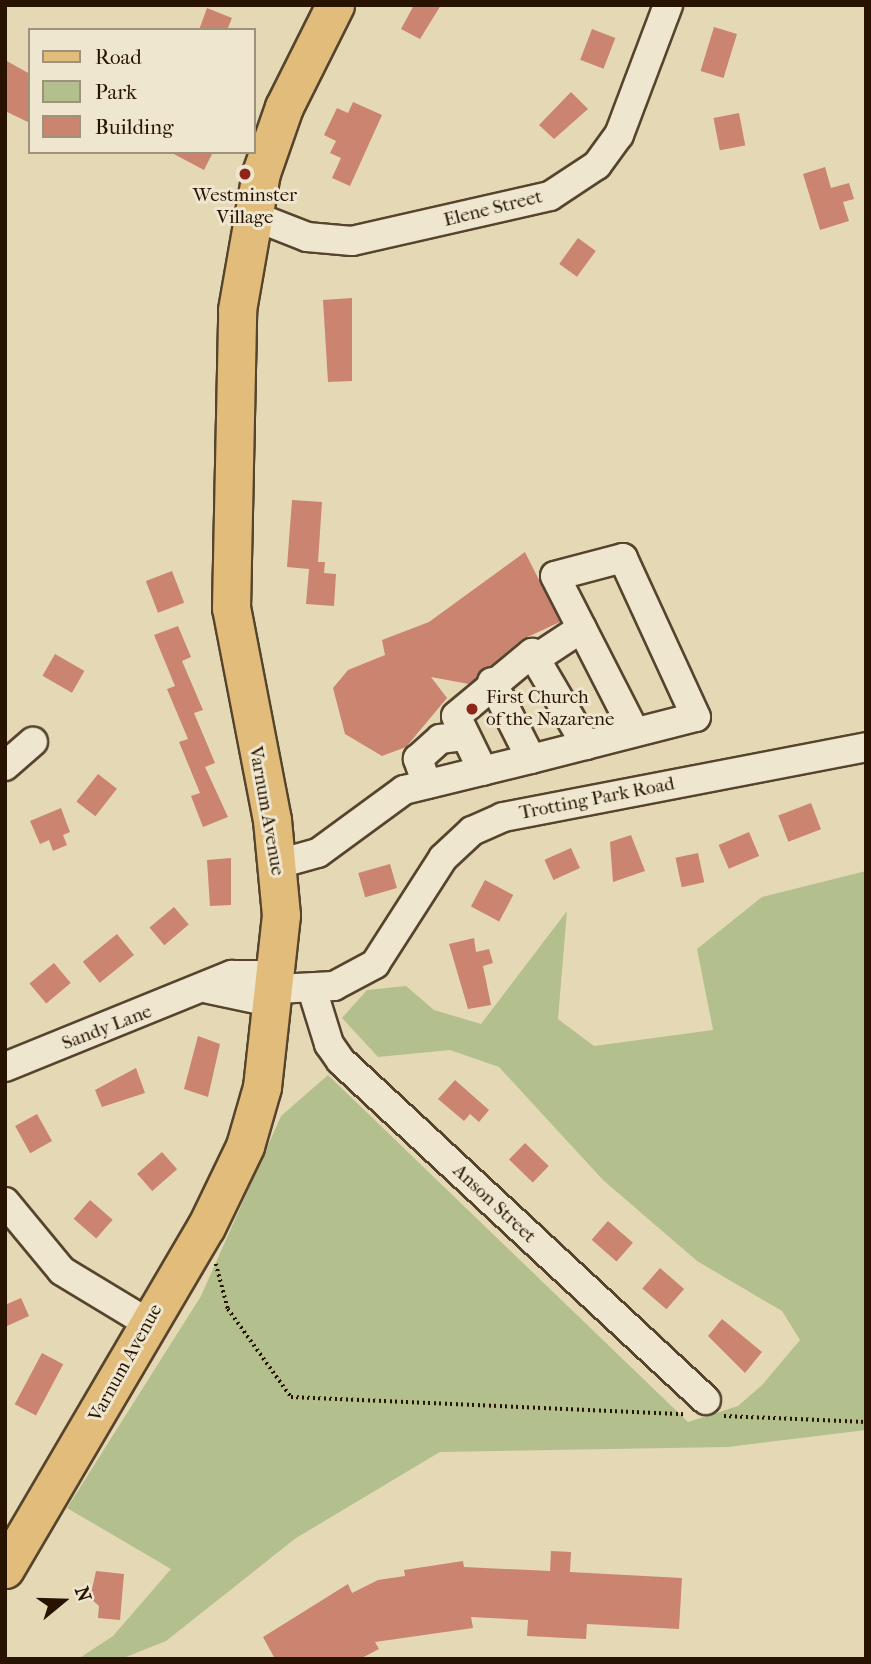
<!DOCTYPE html>
<html>
<head>
<meta charset="utf-8">
<style>
  body { margin:0 }
  #map { position:relative; width:871px; height:1664px; overflow:hidden; background:#e5d9b5; font-family:"IM FELL French Canon",serif }
  div>[style] { position:absolute }
  [style*='--x'] { left:calc(var(--x)*1px); top:calc(var(--y)*1px); width:calc(var(--w)*1px); rotate:calc(var(--a)*1deg) }
  .green>* { inset:0; background:#b4bf8e }
  .building>* { inset:0; background:#ca8470; transform-origin:0 0 }
  .path>* { height:3.5px; margin-top:-1.75px; transform-origin:0; background:repeating-linear-gradient(90deg,#271300 0 2px,transparent 0 5.5px) }
  .roads { filter:drop-shadow(2px 0 #56442d) drop-shadow(-2px 0 #56442d) drop-shadow(0 2px #56442d) drop-shadow(0 -2px #56442d) }
  .minor>* { height:28px; margin:-14px; padding:0 14px; transform-origin:14px; border-radius:14px; background:#eee6cf }
  .major>* { height:37px; margin:-18.5px; padding:0 18.5px; transform-origin:18.5px; border-radius:18.5px; background:#e2bc7a }
  .dots>* { width:19px; height:19px; translate:-50% -50%; box-sizing:border-box; border:4px solid #eee6cf; border-radius:50% }
  span { translate:-50% -50%; white-space:nowrap; text-align:center; line-height:1.15; -webkit-text-stroke:6px #eee6cf; paint-order:stroke }
  .poi-label { font-size:19px; color:#271300 }
  .left { translate:0 -50%; text-align:left }
  .street-label { font-size:19px; color:#271300 }
  .frame { position:absolute; inset:0; border:7px solid #271300; pointer-events:none }
  .legend { position:absolute; left:28px; top:28px; width:228px; height:126px; box-sizing:border-box; background:#eee6cf; border:2px solid #9e927c; margin:0; padding:9px 12px; list-style:none; font-size:21px; color:#271300 }
  .legend li { display:flex; align-items:center; gap:14px; height:35px }
  .legend b { width:35px; border:2px solid #9e927c }
  .north { position:absolute; left:28px; top:1566px; width:70px; height:70px; -webkit-text-stroke:5px #eee6cf; paint-order:stroke; rotate:71deg; font-size:19px; font-weight:700; line-height:28px; text-align:center; color:#271300 }
  .north::after { content:''; display:block; margin:auto; width:24px; height:32px; background:#271300; clip-path:polygon(50% 0,100% 100%,50% 72%,0 100%) }
</style>
</head>
<body>
<div id="map">
  <div class="green">
    <i style="clip-path:polygon(866px 871px,866px 1430px,728px 1447px,440px 1452px,296px 1538px,166px 1641px,121px 1659px,78px 1659px,113px 1636px,171px 1569px,67px 1508px,201px 1296px,281px 1116px,328px 1075px,688px 1422px,738px 1406px,762px 1385px,800px 1340px,782px 1311px,697px 1261px,603px 1180px,499px 1067px,450px 1050px,378px 1057px,342px 1018px,367px 990px,406px 986px,434px 1010px,481px 1024px,567px 911px,558px 1019px,594px 1046px,713px 1030px,697px 949px,762px 897px)"></i>
  </div>
  <div class="building">
    <i style="clip-path:polygon(414px 5px,441px 5px,420px 39px,401px 29px)"></i>
    <i style="clip-path:polygon(207px 8px,232px 18px,227px 30px,199px 30px)"></i>
    <i style="left:714px;top:27px;width:24px;height:46px;rotate:17deg"></i>
    <i style="left:592px;top:29px;width:25px;height:33px;rotate:21deg"></i>
    <i style="clip-path:polygon(5px 60px,30px 74px,30px 123px,5px 111px)"></i>
    <i style="clip-path:polygon(571px 92px,588px 109px,554px 139px,539px 125px)"></i>
    <i style="clip-path:polygon(353px 102px,382px 115px,350px 186px,332px 178px,341px 158px,330px 153px,336px 141px,324px 135px,337px 108px,348px 113px)"></i>
    <i style="left:739px;top:113px;width:33px;height:26px;rotate:79deg"></i>
    <i style="clip-path:polygon(170px 152px,213px 152px,204px 170px)"></i>
    <i style="clip-path:polygon(825px 167px,831px 188px,849px 183px,854px 199px,843px 202px,849px 221px,820px 230px,803px 174px)"></i>
    <i style="left:578px;top:238px;width:22px;height:32px;rotate:36deg"></i>
    <i style="clip-path:polygon(352px 298px,352px 381px,328px 382px,323px 300px)"></i>
    <i style="clip-path:polygon(292px 500px,322px 502px,318px 562px,325px 562px,324px 573px,336px 574px,334px 606px,306px 604px,309px 569px,287px 567px)"></i>
    <i style="clip-path:polygon(525px 552px,560px 622px,521px 640px,469px 684px,431px 677px,447px 698px,406px 747px,382px 756px,345px 734px,333px 688px,348px 670px,385px 655px,382px 640px,429px 622px)"></i>
    <i style="left:172px;top:571px;width:34px;height:28px;rotate:69deg"></i>
    <i style="clip-path:polygon(178px 626px,191px 657px,182px 661px,203px 710px,194px 713px,215px 763px,205px 767px,228px 817px,203px 827px,191px 796px,200px 793px,179px 742px,188px 739px,167px 689px,175px 686px,154px 635px)"></i>
    <i style="left:55px;top:654px;width:34px;height:25px;rotate:30deg"></i>
    <i style="left:98px;top:774px;width:24px;height:35px;rotate:38deg"></i>
    <i style="left:811px;top:803px;width:28px;height:35px;rotate:69deg"></i>
    <i style="clip-path:polygon(61px 808px,70px 832px,63px 835px,67px 845px,53px 851px,49px 840px,40px 844px,30px 821px)"></i>
    <i style="left:749px;top:832px;width:26px;height:33px;rotate:67deg"></i>
    <i style="clip-path:polygon(631px 835px,645px 871px,613px 882px,610px 842px)"></i>
    <i style="left:571px;top:848px;width:22px;height:29px;rotate:66deg"></i>
    <i style="left:698px;top:853px;width:30px;height:23px;rotate:78deg"></i>
    <i style="clip-path:polygon(231px 858px,231px 905px,210px 906px,207px 860px)"></i>
    <i style="left:390px;top:864px;width:25px;height:33px;rotate:74deg"></i>
    <i style="left:485px;top:880px;width:32px;height:30px;rotate:28deg"></i>
    <i style="left:174px;top:907px;width:23px;height:32px;rotate:50deg"></i>
    <i style="left:117px;top:934px;width:27px;height:44px;rotate:51deg"></i>
    <i style="clip-path:polygon(474px 938px,476px 952px,489px 949px,493px 963px,483px 966px,491px 1005px,468px 1009px,449px 944px)"></i>
    <i style="left:54px;top:963px;width:26px;height:32px;rotate:50deg"></i>
    <i style="clip-path:polygon(198px 1036px,220px 1044px,208px 1097px,184px 1089px)"></i>
    <i style="clip-path:polygon(136px 1068px,145px 1093px,102px 1107px,95px 1090px)"></i>
    <i style="clip-path:polygon(455px 1080px,489px 1110px,479px 1122px,470px 1114px,464px 1121px,438px 1099px)"></i>
    <i style="left:37px;top:1114px;width:31px;height:25px;rotate:61deg"></i>
    <i style="left:525px;top:1143px;width:33px;height:23px;rotate:44deg"></i>
    <i style="left:162px;top:1152px;width:23px;height:33px;rotate:49deg"></i>
    <i style="left:90px;top:1200px;width:30px;height:25px;rotate:41deg"></i>
    <i style="left:608px;top:1221px;width:33px;height:25px;rotate:41deg"></i>
    <i style="left:660px;top:1268px;width:32px;height:27px;rotate:41deg"></i>
    <i style="clip-path:polygon(21px 1298px,29px 1316px,5px 1327px,5px 1305px)"></i>
    <i style="clip-path:polygon(722px 1319px,762px 1352px,745px 1373px,708px 1336px)"></i>
    <i style="left:42px;top:1353px;width:24px;height:58px;rotate:28deg"></i>
    <i style="clip-path:polygon(551px 1551px,571px 1552px,570px 1572px,682px 1578px,679px 1629px,587px 1624px,586px 1639px,527px 1636px,528px 1620px,471px 1617px,473px 1628px,375px 1642px,379px 1649px,360px 1659px,275px 1659px,263px 1637px,348px 1584px,352px 1593px,378px 1580px,405px 1576px,404px 1570px,463px 1561px,464px 1567px,550px 1571px)"></i>
    <i style="clip-path:polygon(96px 1571px,124px 1574px,120px 1620px,98px 1618px,99px 1606px,90px 1598px)"></i>
  </div>
  <div class="path">
    <i style="--x:216;--y:1264;--w:47;--a:75.1"></i>
    <i style="--x:228;--y:1309;--w:108;--a:54.4"></i>
    <i style="--x:291;--y:1397;--w:394;--a:2.5"></i>
    <i style="--x:724;--y:1416;--w:142;--a:2.4"></i>
  </div>
  <div class="roads">
    <div class="minor">
      <i style="--x:251;--y:215;--w:60;--a:21.4"></i>
      <i style="--x:307;--y:237;--w:45;--a:5.1"></i>
      <i style="--x:352;--y:241;--w:203;--a:-12.8"></i>
      <i style="--x:550;--y:196;--w:56;--a:-33.4"></i>
      <i style="--x:597;--y:165;--w:37;--a:-54"></i>
      <i style="--x:619;--y:135;--w:139;--a:-69.3"></i>
      <i style="--x:535;--y:659;--w:56;--a:-33.4"></i>
      <i style="--x:492;--y:682;--w:86;--a:63.1"></i>
      <i style="--x:5;--y:766;--w:37;--a:-41"></i>
      <i style="--x:483;--y:771;--w:61;--a:-116.1"></i>
      <i style="--x:456;--y:716;--w:99;--a:-39.7"></i>
      <i style="--x:532;--y:653;--w:107;--a:59.6"></i>
      <i style="--x:427;--y:784;--w:27;--a:-110"></i>
      <i style="--x:418;--y:759;--w:30;--a:-42"></i>
      <i style="--x:440;--y:739;--w:23;--a:-7"></i>
      <i style="--x:278;--y:864;--w:41;--a:-15.4"></i>
      <i style="--x:318;--y:853;--w:107;--a:-36.2"></i>
      <i style="--x:404;--y:790;--w:131;--a:-13.7"></i>
      <i style="--x:531;--y:759;--w:170;--a:-14.3"></i>
      <i style="--x:696;--y:717;--w:175;--a:-114.7"></i>
      <i style="--x:623;--y:558;--w:70;--a:165.2"></i>
      <i style="--x:555;--y:576;--w:175;--a:62.9"></i>
      <i style="--x:209;--y:989;--w:53;--a:11.9"></i>
      <i style="--x:261;--y:1000;--w:19;--a:-35"></i>
      <i style="--x:277;--y:989;--w:57;--a:-3"></i>
      <i style="--x:334;--y:986;--w:47;--a:-28.2"></i>
      <i style="--x:375;--y:964;--w:126;--a:-57.3"></i>
      <i style="--x:443;--y:858;--w:40;--a:-43"></i>
      <i style="--x:472;--y:831;--w:34;--a:-24"></i>
      <i style="--x:503;--y:817;--w:370;--a:-10.9"></i>
      <i style="--x:312;--y:989;--w:58;--a:72.8"></i>
      <i style="--x:329;--y:1044;--w:21;--a:55"></i>
      <i style="--x:341;--y:1061;--w:498;--a:42.9"></i>
      <i style="--x:5;--y:1067;--w:245;--a:-22.1"></i>
      <i style="--x:232;--y:975;--w:31;--a:0"></i>
      <i style="--x:263;--y:975;--w:20;--a:45"></i>
      <i style="--x:5;--y:1202;--w:89;--a:50.4"></i>
      <i style="--x:62;--y:1271;--w:100;--a:31.2"></i>
    </div>
    <div class="major">
      <i style="--x:5;--y:1569;--w:397;--a:-59.6"></i>
      <i style="--x:206;--y:1227;--w:90;--a:-64.3"></i>
      <i style="--x:245;--y:1146;--w:61;--a:-73.9"></i>
      <i style="--x:262;--y:1087;--w:173;--a:-83.7"></i>
      <i style="--x:281;--y:915;--w:95;--a:-95.4"></i>
      <i style="--x:272;--y:820;--w:216;--a:-100.9"></i>
      <i style="--x:231;--y:608;--w:298;--a:-88.8"></i>
      <i style="--x:237;--y:310;--w:139;--a:-80.1"></i>
      <i style="--x:261;--y:173;--w:70;--a:-70.8"></i>
      <i style="--x:284;--y:107;--w:114;--a:-63.4"></i>
    </div>
  </div>
  <div class="dots">
    <i style="left:245px;top:174px;background:#8f2418"></i>
    <i style="left:472px;top:709px;background:#8f2418"></i>
  </div>
  <div class="poi-label">
    <span style="left:245px;top:207px">Westminster<br>Village</span>
    <span class="left" style="left:486px;top:709px">First Church<br>of the Nazarene</span>
  </div>
  <div class="street-label">
    <span style="left:493px;top:209px;rotate:-14deg">Elene Street</span>
    <span style="left:597px;top:799px;rotate:-11deg">Trotting Park Road</span>
    <span style="left:266px;top:811px;rotate:80deg">Varnum Avenue</span>
    <span style="left:107px;top:1028px;rotate:-21deg">Sandy Lane</span>
    <span style="left:494px;top:1204px;rotate:43deg">Anson Street</span>
    <span style="left:126px;top:1363px;rotate:-61deg">Varnum Avenue</span>
  </div>
  <div class="frame"></div>
  <ul class="legend">
  <li><b style="height:9px;background:#e2bc7a"></b>Road</li>
  <li><b style="height:19px;background:#b4bf8e"></b>Park</li>
  <li><b style="height:19px;background:#ca8470"></b>Building</li>
  </ul>
  <div class="north">N</div>
</div>
</body>
</html>
